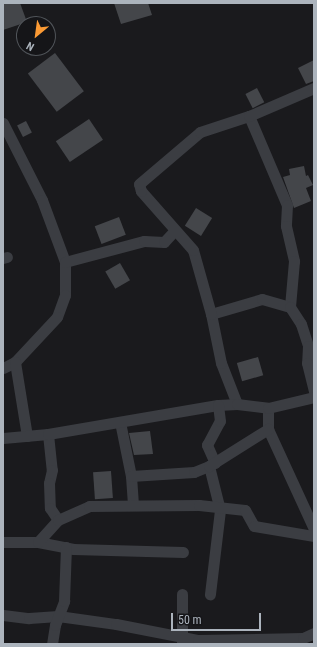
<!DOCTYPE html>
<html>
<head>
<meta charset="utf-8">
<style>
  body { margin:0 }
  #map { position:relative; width:317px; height:647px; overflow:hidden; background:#1a1a1d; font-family:"Roboto Condensed",sans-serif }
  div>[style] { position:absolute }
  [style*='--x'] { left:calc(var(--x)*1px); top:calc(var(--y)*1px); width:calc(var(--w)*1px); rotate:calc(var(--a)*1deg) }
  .building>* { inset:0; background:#44464a; transform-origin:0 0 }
  .minor>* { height:11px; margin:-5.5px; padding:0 5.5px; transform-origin:5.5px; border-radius:5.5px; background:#3b3d42 }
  span { translate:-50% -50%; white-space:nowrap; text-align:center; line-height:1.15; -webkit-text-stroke:4px #151518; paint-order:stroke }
  .frame { position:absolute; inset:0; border:4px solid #acb4bd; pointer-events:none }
  .north { position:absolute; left:16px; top:16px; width:40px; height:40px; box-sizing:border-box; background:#151518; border:1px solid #51555a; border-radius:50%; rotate:209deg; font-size:11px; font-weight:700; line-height:16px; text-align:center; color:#acb4bd }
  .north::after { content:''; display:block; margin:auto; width:14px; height:18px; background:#fb9a34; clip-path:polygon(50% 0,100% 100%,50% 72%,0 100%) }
  .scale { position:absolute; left:171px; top:613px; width:90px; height:18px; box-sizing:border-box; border:2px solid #acb4bd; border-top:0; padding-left:5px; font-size:12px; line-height:14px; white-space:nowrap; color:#acb4bd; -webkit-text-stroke:3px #151518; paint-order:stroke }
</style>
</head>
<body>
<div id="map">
  <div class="building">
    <i style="clip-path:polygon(3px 3px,20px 3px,27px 22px,3px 30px)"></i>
    <i style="clip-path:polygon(114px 3px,148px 3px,152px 15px,121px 24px)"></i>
    <i style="left:55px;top:53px;width:48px;height:34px;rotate:53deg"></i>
    <i style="clip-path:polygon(314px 60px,314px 81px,306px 84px,298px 68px)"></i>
    <i style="left:257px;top:88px;width:16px;height:13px;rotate:63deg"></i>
    <i style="left:89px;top:119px;width:25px;height:40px;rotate:56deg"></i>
    <i style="left:26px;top:121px;width:13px;height:10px;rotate:63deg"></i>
    <i style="clip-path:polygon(304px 166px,306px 176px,308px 175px,313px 185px,306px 188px,311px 201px,294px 208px,283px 177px,290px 175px,289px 169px)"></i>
    <i style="left:196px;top:208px;width:19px;height:21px;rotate:32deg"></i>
    <i style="left:119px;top:217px;width:19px;height:26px;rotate:69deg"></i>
    <i style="left:120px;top:263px;width:20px;height:17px;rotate:60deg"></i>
    <i style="left:258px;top:357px;width:19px;height:22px;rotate:74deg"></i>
    <i style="clip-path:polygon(150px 431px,153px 454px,134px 455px,129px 433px)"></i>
    <i style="left:111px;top:471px;width:27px;height:18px;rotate:86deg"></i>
  </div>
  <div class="minor">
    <i style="--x:249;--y:116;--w:97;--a:66.9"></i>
    <i style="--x:287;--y:205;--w:21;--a:93"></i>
    <i style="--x:286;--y:226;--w:36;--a:77"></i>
    <i style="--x:294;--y:261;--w:46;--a:95"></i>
    <i style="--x:3;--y:123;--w:86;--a:63.1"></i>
    <i style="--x:42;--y:200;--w:66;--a:69.6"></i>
    <i style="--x:65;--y:262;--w:33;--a:90"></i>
    <i style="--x:65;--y:295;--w:23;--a:110"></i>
    <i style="--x:57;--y:317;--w:62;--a:133"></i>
    <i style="--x:15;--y:362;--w:13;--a:153"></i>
    <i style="--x:3;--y:258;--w:4;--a:-14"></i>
    <i style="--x:65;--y:262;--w:82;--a:-14.9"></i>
    <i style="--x:144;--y:241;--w:20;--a:3"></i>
    <i style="--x:164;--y:242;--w:16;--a:-47"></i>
    <i style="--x:211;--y:314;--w:53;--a:-16.4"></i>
    <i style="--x:262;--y:299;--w:29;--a:16"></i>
    <i style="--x:290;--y:307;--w:20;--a:57"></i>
    <i style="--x:301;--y:324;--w:23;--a:72"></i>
    <i style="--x:308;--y:346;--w:17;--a:93"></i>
    <i style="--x:307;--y:363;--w:30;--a:76"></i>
    <i style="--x:15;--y:362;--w:75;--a:80.8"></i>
    <i style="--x:237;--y:404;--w:44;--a:-111.3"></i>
    <i style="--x:221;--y:363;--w:50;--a:-101.5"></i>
    <i style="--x:211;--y:314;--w:66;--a:-105.7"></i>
    <i style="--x:193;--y:250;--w:79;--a:-131.4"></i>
    <i style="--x:141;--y:191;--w:7;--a:-106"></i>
    <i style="--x:139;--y:184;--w:80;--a:-40.4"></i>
    <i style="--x:200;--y:132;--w:52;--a:-18.1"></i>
    <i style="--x:249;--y:116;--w:71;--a:-23.3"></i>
    <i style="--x:268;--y:408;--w:21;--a:90"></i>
    <i style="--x:268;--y:429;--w:110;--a:65.3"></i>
    <i style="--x:120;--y:422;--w:55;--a:78.5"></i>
    <i style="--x:131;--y:476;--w:29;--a:86"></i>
    <i style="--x:48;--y:434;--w:36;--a:84"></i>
    <i style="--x:52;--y:470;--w:13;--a:103"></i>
    <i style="--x:49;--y:483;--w:25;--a:88"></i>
    <i style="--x:50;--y:508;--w:14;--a:56"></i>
    <i style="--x:3;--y:438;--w:45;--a:-5.1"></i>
    <i style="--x:48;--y:434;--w:172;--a:-9.7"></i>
    <i style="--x:218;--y:405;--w:19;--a:-3"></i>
    <i style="--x:237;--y:404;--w:31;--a:7"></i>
    <i style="--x:268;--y:408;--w:47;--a:-13.4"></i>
    <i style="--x:215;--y:463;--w:20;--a:-114"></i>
    <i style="--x:207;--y:445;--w:27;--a:-62"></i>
    <i style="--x:220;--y:421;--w:16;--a:-97"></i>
    <i style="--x:209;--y:466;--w:45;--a:76"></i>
    <i style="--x:220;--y:510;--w:85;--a:96.8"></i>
    <i style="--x:131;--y:476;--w:63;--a:-3.6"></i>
    <i style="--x:194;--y:472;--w:16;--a:-22"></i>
    <i style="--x:209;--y:466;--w:70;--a:-32.1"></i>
    <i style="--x:3;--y:542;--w:35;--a:0"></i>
    <i style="--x:38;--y:542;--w:36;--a:11"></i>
    <i style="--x:73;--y:549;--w:110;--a:1.6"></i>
    <i style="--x:38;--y:542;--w:30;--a:-48"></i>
    <i style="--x:58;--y:520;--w:34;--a:-24"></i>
    <i style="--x:89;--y:506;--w:110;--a:-0.5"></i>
    <i style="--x:199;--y:505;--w:46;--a:6.2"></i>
    <i style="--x:245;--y:510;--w:18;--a:61"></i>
    <i style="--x:254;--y:526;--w:61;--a:9.5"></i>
    <i style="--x:3;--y:615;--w:26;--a:7"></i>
    <i style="--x:29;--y:618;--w:29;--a:-4"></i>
    <i style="--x:58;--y:616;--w:59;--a:7.9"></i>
    <i style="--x:116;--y:624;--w:84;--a:11"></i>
    <i style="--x:198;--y:640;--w:105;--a:-1.1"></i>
    <i style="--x:303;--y:638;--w:12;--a:-24"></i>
    <i style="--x:52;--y:644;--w:19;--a:-81"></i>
    <i style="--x:55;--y:625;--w:26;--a:-69"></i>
    <i style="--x:64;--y:601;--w:54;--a:-87.9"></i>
    <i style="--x:182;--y:644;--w:50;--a:-90"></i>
  </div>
  <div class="frame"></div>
  <div class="north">N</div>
  <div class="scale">50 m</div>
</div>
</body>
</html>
